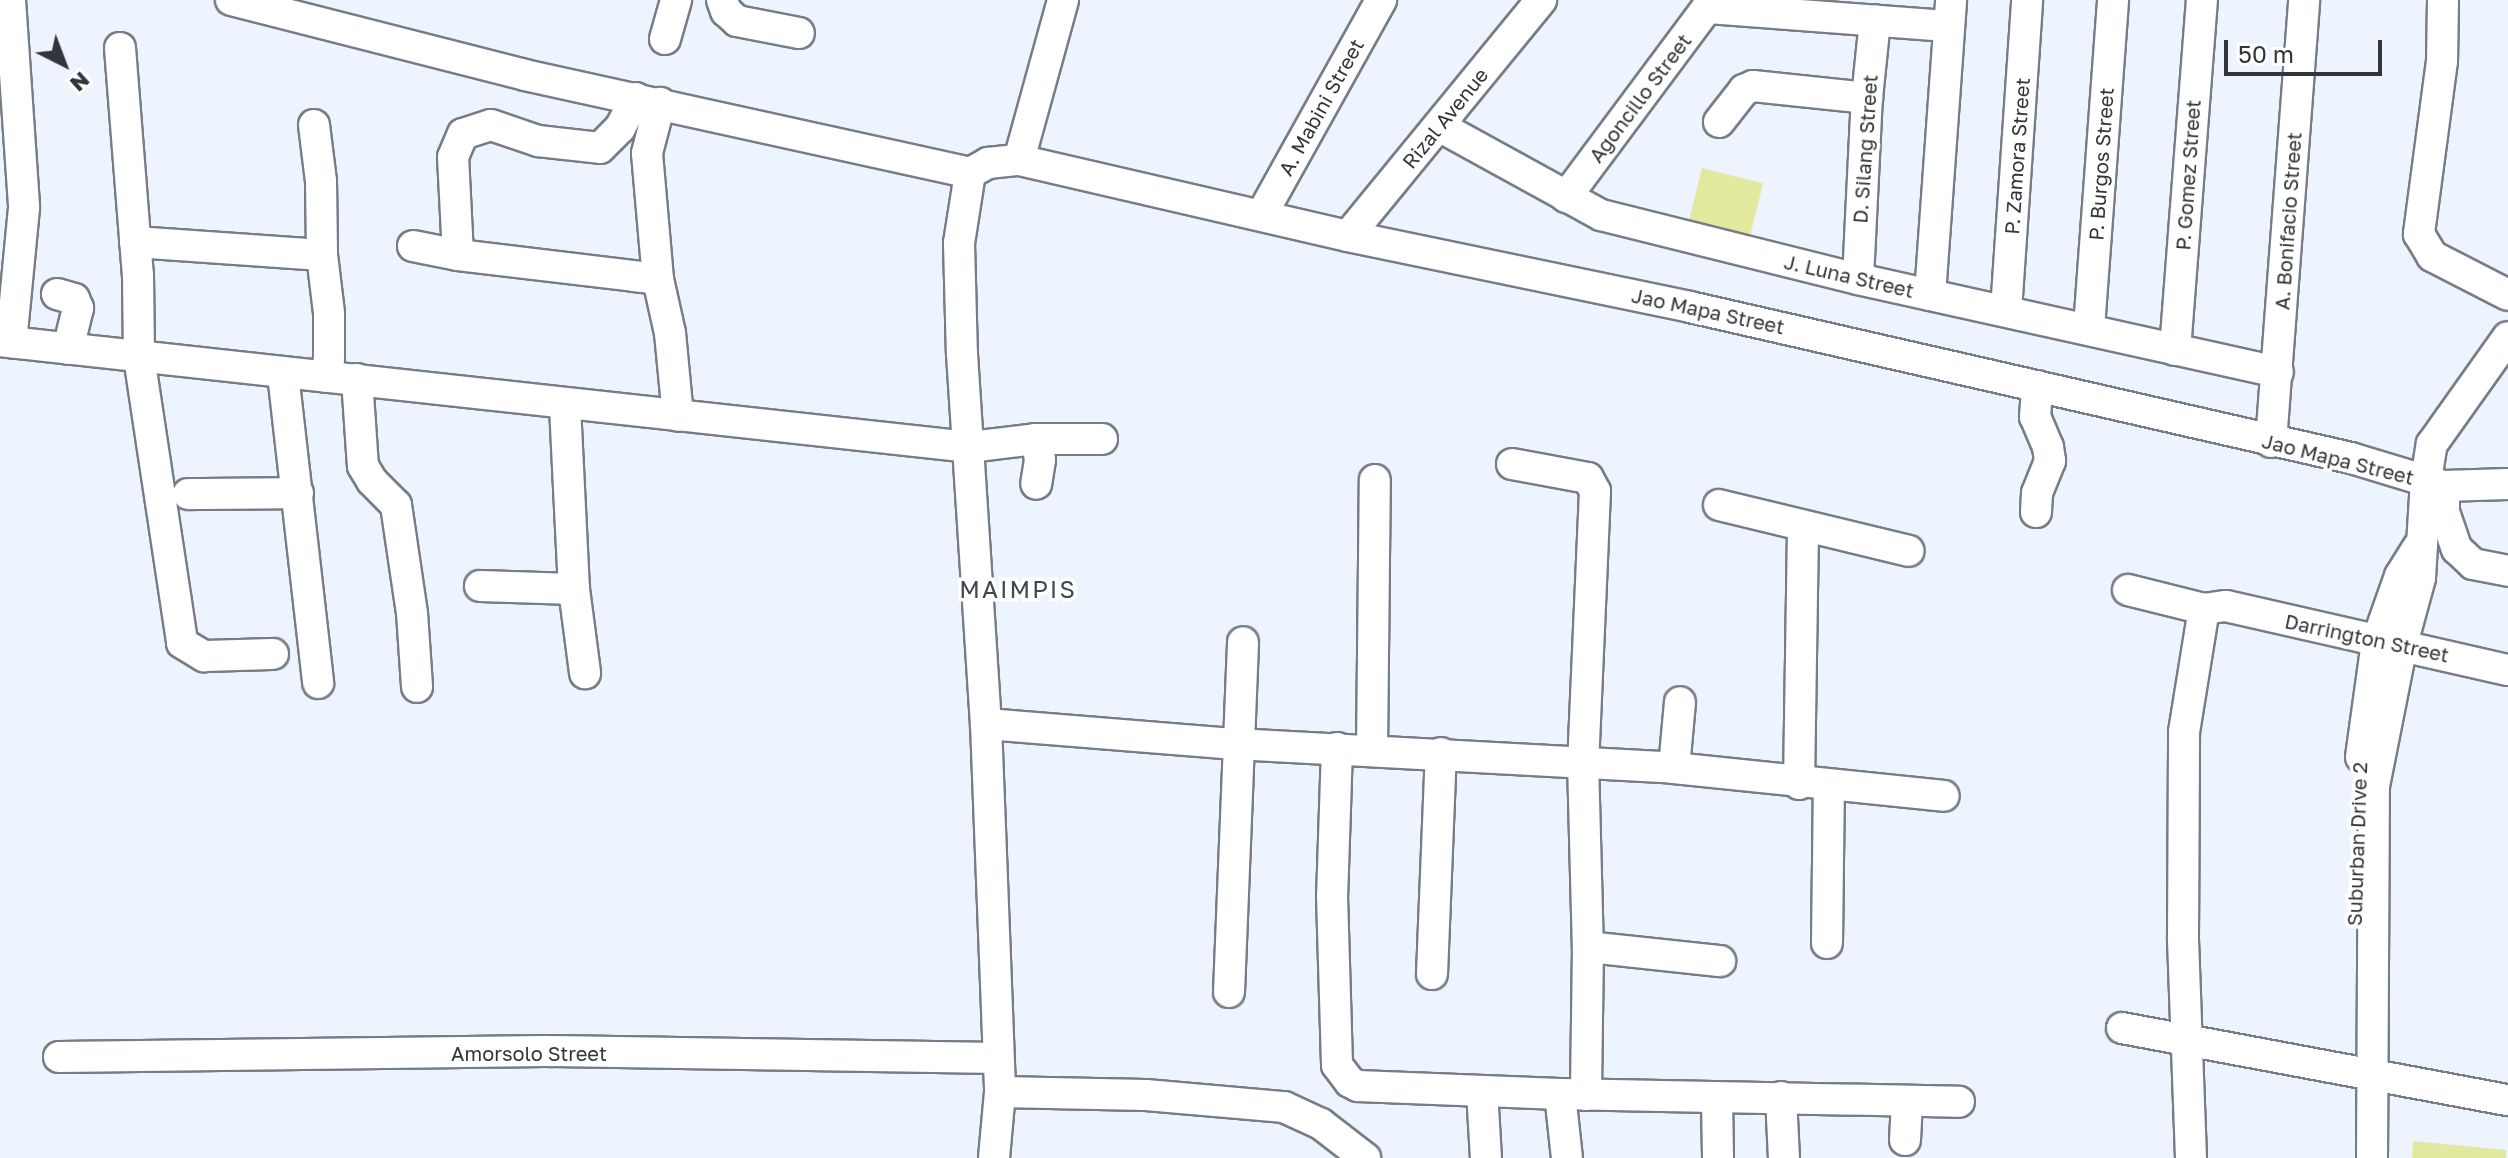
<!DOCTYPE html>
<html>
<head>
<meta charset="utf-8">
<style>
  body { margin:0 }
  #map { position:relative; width:2508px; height:1158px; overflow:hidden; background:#edf4fe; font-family:"Golos Text",sans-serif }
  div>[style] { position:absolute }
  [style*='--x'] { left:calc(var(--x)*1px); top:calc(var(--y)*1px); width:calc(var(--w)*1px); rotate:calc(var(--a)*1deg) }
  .green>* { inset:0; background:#e2e89d; transform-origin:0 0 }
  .roads { filter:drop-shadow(2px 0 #767d86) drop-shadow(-2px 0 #767d86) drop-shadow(0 2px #767d86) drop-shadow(0 -2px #767d86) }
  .minor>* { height:30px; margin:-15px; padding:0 15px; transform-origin:15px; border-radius:15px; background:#fff }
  span { translate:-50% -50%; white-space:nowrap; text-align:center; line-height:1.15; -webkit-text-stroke:7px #fff; paint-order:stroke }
  .street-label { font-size:20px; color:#323539 }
  .quarter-label { font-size:24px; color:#41474f; letter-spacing:2px }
  .north { position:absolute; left:24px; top:24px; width:80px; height:80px; -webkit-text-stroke:6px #fff; paint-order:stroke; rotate:138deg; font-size:22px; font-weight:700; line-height:32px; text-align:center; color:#323539 }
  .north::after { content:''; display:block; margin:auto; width:28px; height:36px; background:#323539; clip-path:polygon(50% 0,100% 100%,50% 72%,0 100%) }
  .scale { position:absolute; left:2224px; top:40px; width:158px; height:36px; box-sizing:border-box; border:4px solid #323539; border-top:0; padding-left:10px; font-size:24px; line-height:28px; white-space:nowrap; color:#323539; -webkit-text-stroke:6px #fff; paint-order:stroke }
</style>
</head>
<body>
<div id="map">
  <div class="green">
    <i style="left:1702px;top:168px;width:63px;height:53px;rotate:14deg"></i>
    <i style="clip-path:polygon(2413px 1141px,2506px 1150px,2506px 1158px,2412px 1158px)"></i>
  </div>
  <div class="roads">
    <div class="minor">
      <i style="--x:10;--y:0;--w:208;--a:86.1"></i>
      <i style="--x:24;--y:208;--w:135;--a:95.5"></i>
      <i style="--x:231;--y:0;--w:303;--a:14.3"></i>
      <i style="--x:525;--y:75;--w:456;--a:12.4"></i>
      <i style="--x:722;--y:0;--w:12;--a:70"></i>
      <i style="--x:726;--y:11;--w:15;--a:42"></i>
      <i style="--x:737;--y:21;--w:63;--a:11"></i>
      <i style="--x:2443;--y:0;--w:61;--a:90.9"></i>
      <i style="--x:2442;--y:61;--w:175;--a:97.6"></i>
      <i style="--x:2419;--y:234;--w:26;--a:59"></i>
      <i style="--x:2432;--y:256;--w:85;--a:27.2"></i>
      <i style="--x:1707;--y:8;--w:242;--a:4.3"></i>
      <i style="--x:665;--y:39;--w:41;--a:-74.2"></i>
      <i style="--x:120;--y:48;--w:228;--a:85.5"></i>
      <i style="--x:138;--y:275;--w:82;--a:89.3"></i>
      <i style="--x:139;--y:357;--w:289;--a:81.4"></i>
      <i style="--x:182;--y:643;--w:26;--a:31"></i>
      <i style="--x:204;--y:656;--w:69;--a:-1.7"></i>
      <i style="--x:1719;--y:122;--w:41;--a:-52"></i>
      <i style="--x:1744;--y:90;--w:10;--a:-24"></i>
      <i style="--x:1753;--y:86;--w:115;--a:6"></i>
      <i style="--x:314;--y:125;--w:56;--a:82.9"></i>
      <i style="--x:321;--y:181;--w:74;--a:89.2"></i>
      <i style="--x:322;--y:255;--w:58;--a:83.1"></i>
      <i style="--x:329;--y:313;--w:46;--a:90"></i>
      <i style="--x:329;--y:359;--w:18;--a:103"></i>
      <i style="--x:1439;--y:126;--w:185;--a:28.8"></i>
      <i style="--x:1601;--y:215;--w:265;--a:14"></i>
      <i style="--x:1858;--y:279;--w:430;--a:12.5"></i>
      <i style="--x:1019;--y:160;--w:166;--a:-74.6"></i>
      <i style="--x:970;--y:173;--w:21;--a:-29"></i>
      <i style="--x:988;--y:163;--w:31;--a:-6"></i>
      <i style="--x:1019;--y:160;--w:338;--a:13"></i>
      <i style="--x:1348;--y:236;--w:349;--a:11.7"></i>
      <i style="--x:1690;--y:307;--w:678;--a:12.87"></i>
      <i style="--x:2351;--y:458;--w:97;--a:16.8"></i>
      <i style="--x:2444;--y:486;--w:64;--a:-1.8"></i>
      <i style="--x:970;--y:173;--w:71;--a:98.9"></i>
      <i style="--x:959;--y:243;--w:111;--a:88.5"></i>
      <i style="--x:962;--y:354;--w:371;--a:86.3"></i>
      <i style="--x:986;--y:724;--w:368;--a:87.8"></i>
      <i style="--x:1000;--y:1092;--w:66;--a:95.2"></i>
      <i style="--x:1566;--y:197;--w:246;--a:-53.3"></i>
      <i style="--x:1262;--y:214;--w:245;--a:-60.9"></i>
      <i style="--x:1348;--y:236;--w:305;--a:-50.7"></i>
      <i style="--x:135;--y:242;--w:187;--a:4"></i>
      <i style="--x:413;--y:246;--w:46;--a:11.3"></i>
      <i style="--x:458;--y:255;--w:201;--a:6.8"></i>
      <i style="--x:658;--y:279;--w:55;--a:77.5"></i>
      <i style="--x:670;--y:333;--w:83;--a:84.5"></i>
      <i style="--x:458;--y:255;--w:98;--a:-92.9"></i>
      <i style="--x:453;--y:157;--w:25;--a:-67"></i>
      <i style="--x:463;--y:134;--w:29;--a:-18"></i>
      <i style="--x:491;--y:125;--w:50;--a:18.8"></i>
      <i style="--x:538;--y:141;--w:62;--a:6.4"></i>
      <i style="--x:600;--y:148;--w:28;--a:-45"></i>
      <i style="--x:620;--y:128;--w:34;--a:-62"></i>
      <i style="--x:658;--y:279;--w:126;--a:-95"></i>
      <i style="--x:647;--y:153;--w:52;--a:-75.4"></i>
      <i style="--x:1858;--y:279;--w:181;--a:-87.2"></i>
      <i style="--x:1867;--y:98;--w:78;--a:-84.1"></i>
      <i style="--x:57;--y:294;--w:18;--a:16"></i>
      <i style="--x:74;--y:299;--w:10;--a:66"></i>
      <i style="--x:78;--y:308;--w:42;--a:103.7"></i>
      <i style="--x:1930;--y:295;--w:296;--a:-85.9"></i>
      <i style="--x:2006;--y:311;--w:312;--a:-86.1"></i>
      <i style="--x:2089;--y:328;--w:329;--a:-85.8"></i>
      <i style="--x:0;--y:341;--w:976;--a:6.24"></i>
      <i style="--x:970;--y:447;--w:66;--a:-6.9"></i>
      <i style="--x:1036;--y:439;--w:21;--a:79"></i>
      <i style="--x:1040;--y:460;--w:24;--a:99"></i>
      <i style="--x:2175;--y:350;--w:351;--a:-85.6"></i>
      <i style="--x:283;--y:374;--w:311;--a:83.5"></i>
      <i style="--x:357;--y:379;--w:87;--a:86.1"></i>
      <i style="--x:363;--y:466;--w:17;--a:59"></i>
      <i style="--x:372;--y:481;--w:34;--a:45"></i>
      <i style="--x:396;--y:505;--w:109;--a:81.6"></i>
      <i style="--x:412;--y:613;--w:74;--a:86.1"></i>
      <i style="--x:565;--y:406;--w:183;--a:87.2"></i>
      <i style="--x:574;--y:589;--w:85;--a:82.5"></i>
      <i style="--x:1036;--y:439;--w:66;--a:0"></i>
      <i style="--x:2271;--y:442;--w:443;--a:-85.7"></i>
      <i style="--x:1512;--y:464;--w:77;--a:10.4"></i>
      <i style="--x:1588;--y:478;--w:15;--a:62"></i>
      <i style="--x:1595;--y:491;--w:270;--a:92.5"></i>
      <i style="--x:1583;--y:761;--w:186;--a:88.5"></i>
      <i style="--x:1588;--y:947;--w:148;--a:90.8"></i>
      <i style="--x:2444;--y:486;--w:26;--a:90"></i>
      <i style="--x:2444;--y:512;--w:39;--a:71"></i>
      <i style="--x:2457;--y:549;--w:22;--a:43"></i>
      <i style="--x:2473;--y:564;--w:36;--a:11"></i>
      <i style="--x:188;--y:494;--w:110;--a:-0.5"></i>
      <i style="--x:1719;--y:505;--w:195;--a:13.6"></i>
      <i style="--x:2036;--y:512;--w:19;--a:-87"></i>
      <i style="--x:2037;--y:493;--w:35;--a:-68"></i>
      <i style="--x:2050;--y:461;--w:14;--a:-98"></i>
      <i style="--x:2048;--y:447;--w:33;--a:-113"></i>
      <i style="--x:2035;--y:417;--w:31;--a:-86"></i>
      <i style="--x:480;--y:586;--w:94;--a:1.8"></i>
      <i style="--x:2128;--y:590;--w:78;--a:14"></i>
      <i style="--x:986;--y:724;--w:251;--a:4.6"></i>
      <i style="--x:1236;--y:744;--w:439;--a:3.1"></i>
      <i style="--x:1674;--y:768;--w:271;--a:5.9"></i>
      <i style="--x:1337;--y:748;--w:148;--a:91.9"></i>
      <i style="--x:1332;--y:896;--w:169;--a:88.3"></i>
      <i style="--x:1337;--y:1065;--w:21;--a:53"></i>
      <i style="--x:1350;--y:1082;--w:9;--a:27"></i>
      <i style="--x:1358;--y:1086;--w:202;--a:2.3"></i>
      <i style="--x:1560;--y:1094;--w:399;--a:1.1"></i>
      <i style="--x:1372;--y:751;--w:271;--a:-89.4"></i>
      <i style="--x:2361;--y:757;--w:117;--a:-82.1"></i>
      <i style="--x:2377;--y:641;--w:69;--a:-70.5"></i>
      <i style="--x:2400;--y:576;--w:34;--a:-58"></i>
      <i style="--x:1674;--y:768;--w:66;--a:-84.8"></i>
      <i style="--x:1799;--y:784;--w:256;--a:-89.1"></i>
      <i style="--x:1827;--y:943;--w:156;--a:-89.3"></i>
      <i style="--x:1588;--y:947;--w:133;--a:6.1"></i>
      <i style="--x:1432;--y:974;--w:221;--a:-87.7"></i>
      <i style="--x:1229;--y:992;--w:350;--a:-87.7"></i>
      <i style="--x:2122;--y:1028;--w:393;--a:10.6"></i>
      <i style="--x:59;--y:1057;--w:487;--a:-0.7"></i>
      <i style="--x:546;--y:1051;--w:452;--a:0.9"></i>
      <i style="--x:1482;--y:1091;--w:67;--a:86.6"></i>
      <i style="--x:1000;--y:1092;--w:146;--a:1.2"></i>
      <i style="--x:1146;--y:1095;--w:139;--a:5"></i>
      <i style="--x:1284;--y:1107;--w:41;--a:24.7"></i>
      <i style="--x:1321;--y:1124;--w:56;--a:37.7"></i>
      <i style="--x:1560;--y:1094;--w:64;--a:83.8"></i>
      <i style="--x:1781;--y:1097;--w:61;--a:87.2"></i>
      <i style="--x:1717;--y:1099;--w:59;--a:89"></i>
      <i style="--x:1905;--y:1140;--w:38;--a:-87"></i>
      <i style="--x:2191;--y:1158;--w:221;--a:-92.1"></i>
      <i style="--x:2183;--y:937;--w:205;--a:-89.7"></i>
      <i style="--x:2184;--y:732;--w:125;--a:-80.8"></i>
      <i style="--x:2204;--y:609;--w:22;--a:-8"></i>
      <i style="--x:2226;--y:606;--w:289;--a:12.8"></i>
      <i style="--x:2372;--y:1158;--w:372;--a:-89.7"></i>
      <i style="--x:2374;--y:786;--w:145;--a:-78.8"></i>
      <i style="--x:2402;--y:644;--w:68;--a:-74.7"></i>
      <i style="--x:2420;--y:578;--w:98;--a:-86.5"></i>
      <i style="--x:2426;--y:480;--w:36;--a:-81"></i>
      <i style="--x:2432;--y:444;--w:131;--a:-54.6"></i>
    </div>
  </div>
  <div class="street-label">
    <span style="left:1640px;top:98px;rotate:-53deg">Agoncillo Street</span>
    <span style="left:1321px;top:107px;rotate:-61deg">A. Mabini Street</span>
    <span style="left:1445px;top:118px;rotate:-51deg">Rizal Avenue</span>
    <span style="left:1865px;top:149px;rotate:-86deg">D. Silang Street</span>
    <span style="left:2017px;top:156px;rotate:-86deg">P. Zamora Street</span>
    <span style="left:2101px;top:164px;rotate:-86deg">P. Burgos Street</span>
    <span style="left:2188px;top:175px;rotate:-86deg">P. Gomez Street</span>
    <span style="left:2288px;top:221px;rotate:-86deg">A. Bonifacio Street</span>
    <span style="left:1849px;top:276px;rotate:13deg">J. Luna Street</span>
    <span style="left:1708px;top:311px;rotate:12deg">Jao Mapa Street</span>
    <span style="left:2338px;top:459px;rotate:14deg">Jao Mapa Street</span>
    <span style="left:2367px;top:638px;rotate:12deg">Darrington Street</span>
    <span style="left:2357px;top:844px;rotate:-88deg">Suburban Drive 2</span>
    <span style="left:529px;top:1053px">Amorsolo Street</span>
  </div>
  <div class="quarter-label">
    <span style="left:1018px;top:589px">MAIMPIS</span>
  </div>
  <div class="north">N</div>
  <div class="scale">50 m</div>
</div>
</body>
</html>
